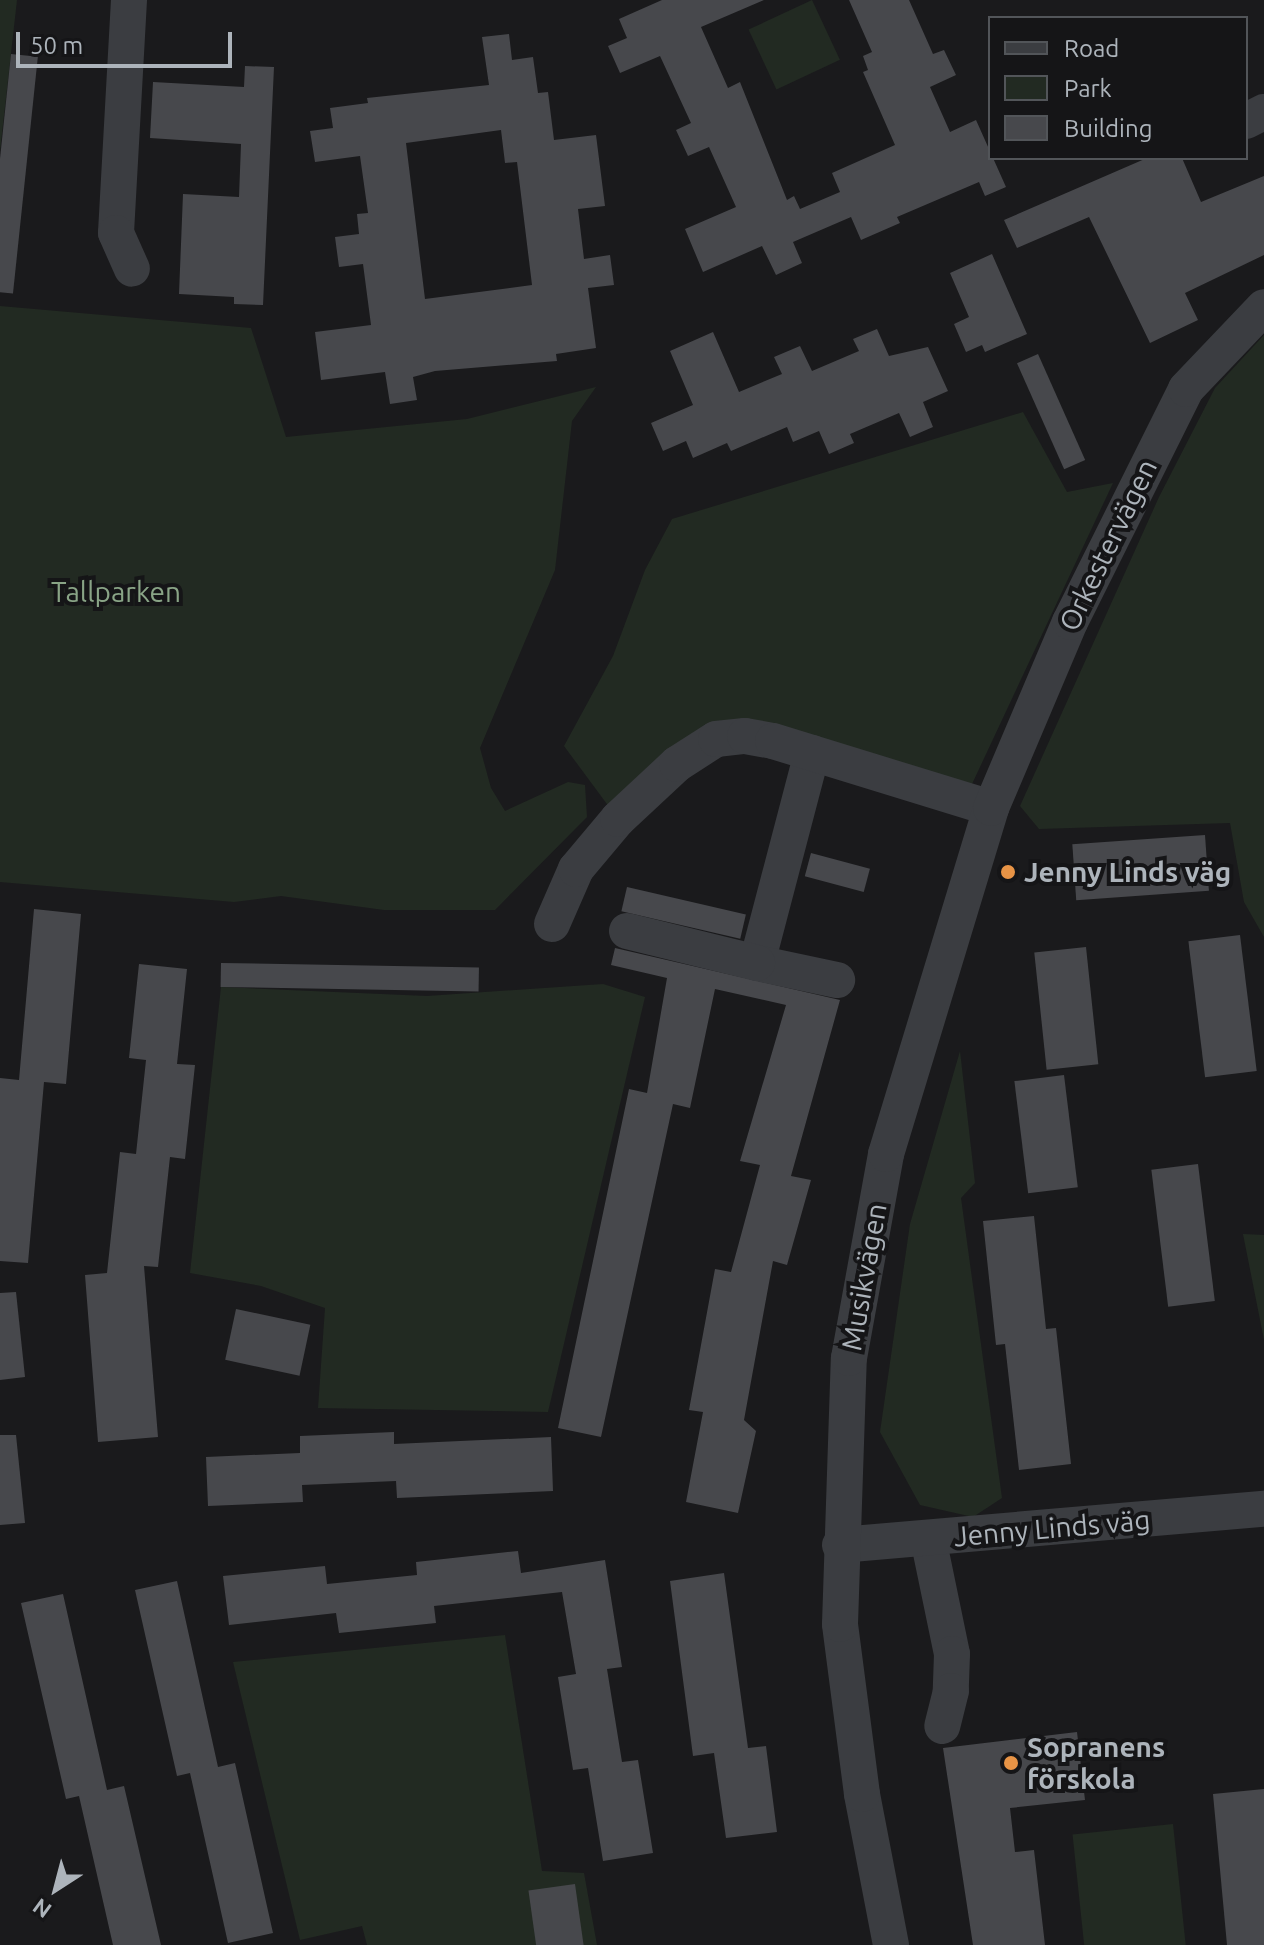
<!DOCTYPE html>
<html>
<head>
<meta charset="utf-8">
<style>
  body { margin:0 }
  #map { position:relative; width:1264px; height:1945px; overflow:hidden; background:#1a1a1c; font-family:Ubuntu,sans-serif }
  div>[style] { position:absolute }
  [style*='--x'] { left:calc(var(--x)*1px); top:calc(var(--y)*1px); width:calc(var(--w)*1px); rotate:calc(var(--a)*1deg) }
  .green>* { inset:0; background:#222a22; transform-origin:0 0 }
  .building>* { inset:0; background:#47484c; transform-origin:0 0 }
  .minor>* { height:36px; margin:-18px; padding:0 18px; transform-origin:18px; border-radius:18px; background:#3b3d41 }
  .dots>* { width:22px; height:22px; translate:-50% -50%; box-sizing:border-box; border:4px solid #151517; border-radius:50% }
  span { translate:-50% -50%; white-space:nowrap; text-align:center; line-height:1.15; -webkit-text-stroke:8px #151517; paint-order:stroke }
  .street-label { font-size:28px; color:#adb4bb }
  .park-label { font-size:28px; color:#89a486 }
  .poi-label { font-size:28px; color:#adb4bb; font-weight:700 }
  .left { translate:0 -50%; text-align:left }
  .legend { position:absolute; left:988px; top:16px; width:260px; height:144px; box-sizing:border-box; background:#151517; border:2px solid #525559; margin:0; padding:10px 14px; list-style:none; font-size:24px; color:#adb4bb }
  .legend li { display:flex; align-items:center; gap:16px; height:40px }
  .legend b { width:40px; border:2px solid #525559 }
  .north { position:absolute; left:16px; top:1849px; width:80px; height:80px; -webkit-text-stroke:6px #151517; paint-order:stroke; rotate:216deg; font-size:22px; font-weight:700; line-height:32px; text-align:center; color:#adb4bb }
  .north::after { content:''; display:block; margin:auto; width:28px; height:36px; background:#adb4bb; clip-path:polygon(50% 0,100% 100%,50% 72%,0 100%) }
  .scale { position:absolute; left:16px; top:32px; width:216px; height:36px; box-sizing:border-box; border:4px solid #adb4bb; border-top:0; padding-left:10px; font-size:24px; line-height:28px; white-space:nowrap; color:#adb4bb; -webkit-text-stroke:6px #151517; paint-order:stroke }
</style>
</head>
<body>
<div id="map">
  <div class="green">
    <i style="clip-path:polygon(0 0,17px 0,0 151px)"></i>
    <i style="left:812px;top:0;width:66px;height:70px;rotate:65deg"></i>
    <i style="clip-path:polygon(0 306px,251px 328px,286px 437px,467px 419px,596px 387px,572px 421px,555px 570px,480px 748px,491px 788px,505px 811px,568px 782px,585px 785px,587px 817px,495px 910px,384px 910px,281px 896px,234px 902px,0 882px)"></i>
    <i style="clip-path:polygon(1264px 335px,1264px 937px,1244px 902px,1230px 823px,1039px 829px,1020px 806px,1159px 497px,1215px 388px)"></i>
    <i style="clip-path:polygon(1023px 412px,1067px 492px,1113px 483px,965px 799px,745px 736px,618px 819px,564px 746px,613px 656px,645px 570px,672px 519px)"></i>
    <i style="clip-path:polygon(603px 984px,645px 997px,548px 1412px,318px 1408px,325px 1308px,261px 1286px,190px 1273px,221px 987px,427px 996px)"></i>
    <i style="clip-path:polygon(960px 1051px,975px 1183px,961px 1198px,1002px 1498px,973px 1517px,920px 1505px,880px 1432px,910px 1224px)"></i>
    <i style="clip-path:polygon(1243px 1234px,1264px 1235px,1264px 1340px)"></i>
    <i style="clip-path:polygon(505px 1635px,542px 1871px,584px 1873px,597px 1945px,367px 1945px,362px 1926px,300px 1940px,233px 1662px)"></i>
    <i style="left:1173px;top:1824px;width:122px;height:101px;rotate:84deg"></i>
  </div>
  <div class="building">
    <i style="clip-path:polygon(662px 0,764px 0,701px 27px,728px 88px,740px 82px,787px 200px,794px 196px,800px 209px,840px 192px,832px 173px,895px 145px,863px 72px,868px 70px,863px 56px,872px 52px,849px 0,909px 0,933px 54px,944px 50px,956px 75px,930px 87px,950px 132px,976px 120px,1006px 187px,985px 196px,979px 182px,897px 217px,900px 223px,861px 240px,851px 217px,793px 242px,802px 263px,776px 275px,762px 246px,703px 272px,685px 229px,736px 207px,709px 147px,688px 156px,676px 130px,691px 123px,660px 56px,620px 73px,608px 46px,627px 38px,619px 19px)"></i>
    <i style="clip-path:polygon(evenodd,509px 34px,512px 60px,533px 57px,538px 93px,548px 92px,554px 140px,596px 135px,605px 206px,578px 209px,584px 259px,610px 255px,614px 285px,588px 288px,596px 348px,556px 354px,557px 361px,435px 371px,413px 377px,417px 400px,390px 404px,385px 372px,321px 380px,315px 332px,371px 325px,363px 264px,339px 267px,335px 237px,359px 234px,357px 214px,368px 213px,360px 156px,315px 162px,310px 131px,333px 128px,330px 108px,368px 103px,367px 98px,489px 85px,482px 37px,509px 34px,501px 130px,505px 163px,517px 162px,532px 285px,425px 299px,406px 143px,501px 130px)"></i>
    <i style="left:11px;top:54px;width:27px;height:238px;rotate:6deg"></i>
    <i style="clip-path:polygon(245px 66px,274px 67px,263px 305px,234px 304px,234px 297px,179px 294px,183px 194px,239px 197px,241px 144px,150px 138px,153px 82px,244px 87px)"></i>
    <i style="clip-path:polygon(1147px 158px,1182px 158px,1201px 202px,1264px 176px,1264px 255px,1185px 293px,1198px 320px,1150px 343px,1089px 217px,1017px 248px,1004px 220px)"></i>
    <i style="clip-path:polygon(992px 254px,1027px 334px,985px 352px,982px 345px,966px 352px,954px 324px,969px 317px,950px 273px)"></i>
    <i style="clip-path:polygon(877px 329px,889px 356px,928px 347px,948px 391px,923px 402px,933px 427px,910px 437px,899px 413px,850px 434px,854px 443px,829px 454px,819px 431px,793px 442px,787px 427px,731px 451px,727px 443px,693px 458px,686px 441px,663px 451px,651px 423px,693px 405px,670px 351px,713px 332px,739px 392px,782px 374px,774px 357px,800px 346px,812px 371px,859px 351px,853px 339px)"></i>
    <i style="left:1038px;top:354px;width:116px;height:23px;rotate:66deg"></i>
    <i style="left:1205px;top:835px;width:56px;height:133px;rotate:86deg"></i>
    <i style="left:811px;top:853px;width:61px;height:24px;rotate:15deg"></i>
    <i style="left:627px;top:887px;width:122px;height:25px;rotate:13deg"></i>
    <i style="clip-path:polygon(34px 909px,81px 914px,66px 1084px,44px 1082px,28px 1263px,0 1261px,0 1078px,19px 1080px)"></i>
    <i style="left:1240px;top:935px;width:137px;height:52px;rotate:83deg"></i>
    <i style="left:1086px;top:947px;width:118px;height:52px;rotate:84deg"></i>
    <i style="clip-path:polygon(615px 948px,840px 1000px,791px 1176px,811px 1180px,787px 1265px,773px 1261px,744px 1420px,756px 1431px,738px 1513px,686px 1502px,703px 1412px,689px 1410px,715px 1269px,731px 1272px,760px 1165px,740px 1161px,786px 1005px,715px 989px,690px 1108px,673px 1104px,601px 1437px,558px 1428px,629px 1089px,647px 1093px,667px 978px,611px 965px)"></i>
    <i style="left:221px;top:963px;width:258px;height:24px;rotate:1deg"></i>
    <i style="clip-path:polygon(139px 964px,187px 969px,177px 1064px,195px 1065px,185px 1159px,170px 1157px,158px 1267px,144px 1266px,158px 1437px,98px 1442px,85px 1275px,107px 1273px,120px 1152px,136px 1154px,146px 1060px,129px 1058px)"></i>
    <i style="left:1064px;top:1075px;width:113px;height:50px;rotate:83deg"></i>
    <i style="left:1198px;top:1164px;width:138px;height:47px;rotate:83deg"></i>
    <i style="clip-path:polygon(1034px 1216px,1046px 1329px,1056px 1328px,1071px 1464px,1019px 1470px,1005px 1344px,996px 1345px,983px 1221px)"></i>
    <i style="clip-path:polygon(16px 1292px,25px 1377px,0 1380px,0 1293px)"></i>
    <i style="left:236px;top:1309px;width:76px;height:52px;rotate:12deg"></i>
    <i style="clip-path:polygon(394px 1432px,394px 1444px,551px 1437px,553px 1491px,397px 1498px,396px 1481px,302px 1485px,303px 1502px,208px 1506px,206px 1457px,300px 1453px,300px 1436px)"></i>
    <i style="clip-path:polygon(0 1435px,16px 1435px,25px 1523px,0 1525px)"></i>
    <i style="clip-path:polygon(518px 1551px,521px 1573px,605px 1560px,622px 1667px,607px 1669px,622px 1762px,638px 1760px,653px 1853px,603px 1861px,588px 1768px,573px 1770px,558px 1677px,576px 1674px,562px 1592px,434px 1606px,436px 1623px,339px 1633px,336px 1613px,229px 1625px,223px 1576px,325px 1566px,327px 1584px,417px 1575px,416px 1562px)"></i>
    <i style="clip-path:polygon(724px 1573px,748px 1748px,766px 1746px,777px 1832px,726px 1838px,714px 1753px,693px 1756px,670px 1581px)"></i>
    <i style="clip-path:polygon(177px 1581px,218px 1767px,235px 1763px,273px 1933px,228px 1943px,190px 1773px,177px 1776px,135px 1590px)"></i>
    <i style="clip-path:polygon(63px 1594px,107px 1790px,124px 1786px,161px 1945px,113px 1945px,79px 1796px,66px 1799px,21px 1603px)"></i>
    <i style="clip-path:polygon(1077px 1732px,1085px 1800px,1010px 1808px,1015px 1852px,1034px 1850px,1045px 1945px,973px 1945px,943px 1748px)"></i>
    <i style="clip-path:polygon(1264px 1789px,1264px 1945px,1227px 1945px,1213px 1794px)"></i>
    <i style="left:575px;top:1884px;width:62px;height:47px;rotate:82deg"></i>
  </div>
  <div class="minor">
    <i style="--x:129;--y:0;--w:233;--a:93.2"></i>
    <i style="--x:116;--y:233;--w:39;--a:66"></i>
    <i style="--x:1246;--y:121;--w:20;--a:-27"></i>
    <i style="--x:812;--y:753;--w:217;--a:104.7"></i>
    <i style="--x:757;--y:963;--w:82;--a:12"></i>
    <i style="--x:552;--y:924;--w:60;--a:-66.4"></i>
    <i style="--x:576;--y:869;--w:65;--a:-50"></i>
    <i style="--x:618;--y:819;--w:81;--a:-43"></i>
    <i style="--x:677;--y:764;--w:46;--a:-32.7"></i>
    <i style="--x:716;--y:739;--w:29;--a:-6"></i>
    <i style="--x:745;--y:736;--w:28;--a:10"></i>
    <i style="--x:773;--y:741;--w:228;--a:17.1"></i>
    <i style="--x:627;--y:931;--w:134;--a:13.8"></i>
    <i style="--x:928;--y:1538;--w:118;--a:78.3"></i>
    <i style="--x:952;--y:1654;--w:37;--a:92"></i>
    <i style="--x:951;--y:1691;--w:36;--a:104"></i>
    <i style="--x:840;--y:1545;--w:426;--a:-4.9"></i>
    <i style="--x:891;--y:1945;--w:154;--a:-100.9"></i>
    <i style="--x:862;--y:1794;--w:171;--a:-97.4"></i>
    <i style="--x:840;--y:1624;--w:266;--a:-88.1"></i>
    <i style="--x:849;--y:1358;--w:207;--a:-79.7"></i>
    <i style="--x:886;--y:1154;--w:362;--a:-73.1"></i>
    <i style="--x:991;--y:808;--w:202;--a:-67"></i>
    <i style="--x:1070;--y:622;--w:260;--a:-63.5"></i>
    <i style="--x:1186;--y:389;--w:113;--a:-46.4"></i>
  </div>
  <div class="dots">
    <i style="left:1008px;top:872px;background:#e89446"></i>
    <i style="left:1011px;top:1763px;background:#e89446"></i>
  </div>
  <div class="street-label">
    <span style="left:1108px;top:545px;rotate:-64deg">Orkestervägen</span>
    <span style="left:864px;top:1277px;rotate:-80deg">Musikvägen</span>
    <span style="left:1052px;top:1528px;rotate:-5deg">Jenny Linds väg</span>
  </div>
  <div class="park-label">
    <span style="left:116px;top:592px">Tallparken</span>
  </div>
  <div class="poi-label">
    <span class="left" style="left:1024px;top:872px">Jenny Linds väg</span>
    <span class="left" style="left:1027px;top:1763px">Sopranens<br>förskola</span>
  </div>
  <ul class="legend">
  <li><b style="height:10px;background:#3b3d41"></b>Road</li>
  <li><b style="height:22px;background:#222a22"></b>Park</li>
  <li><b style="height:22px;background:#47484c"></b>Building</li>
  </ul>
  <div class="north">N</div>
  <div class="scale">50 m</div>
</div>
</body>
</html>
